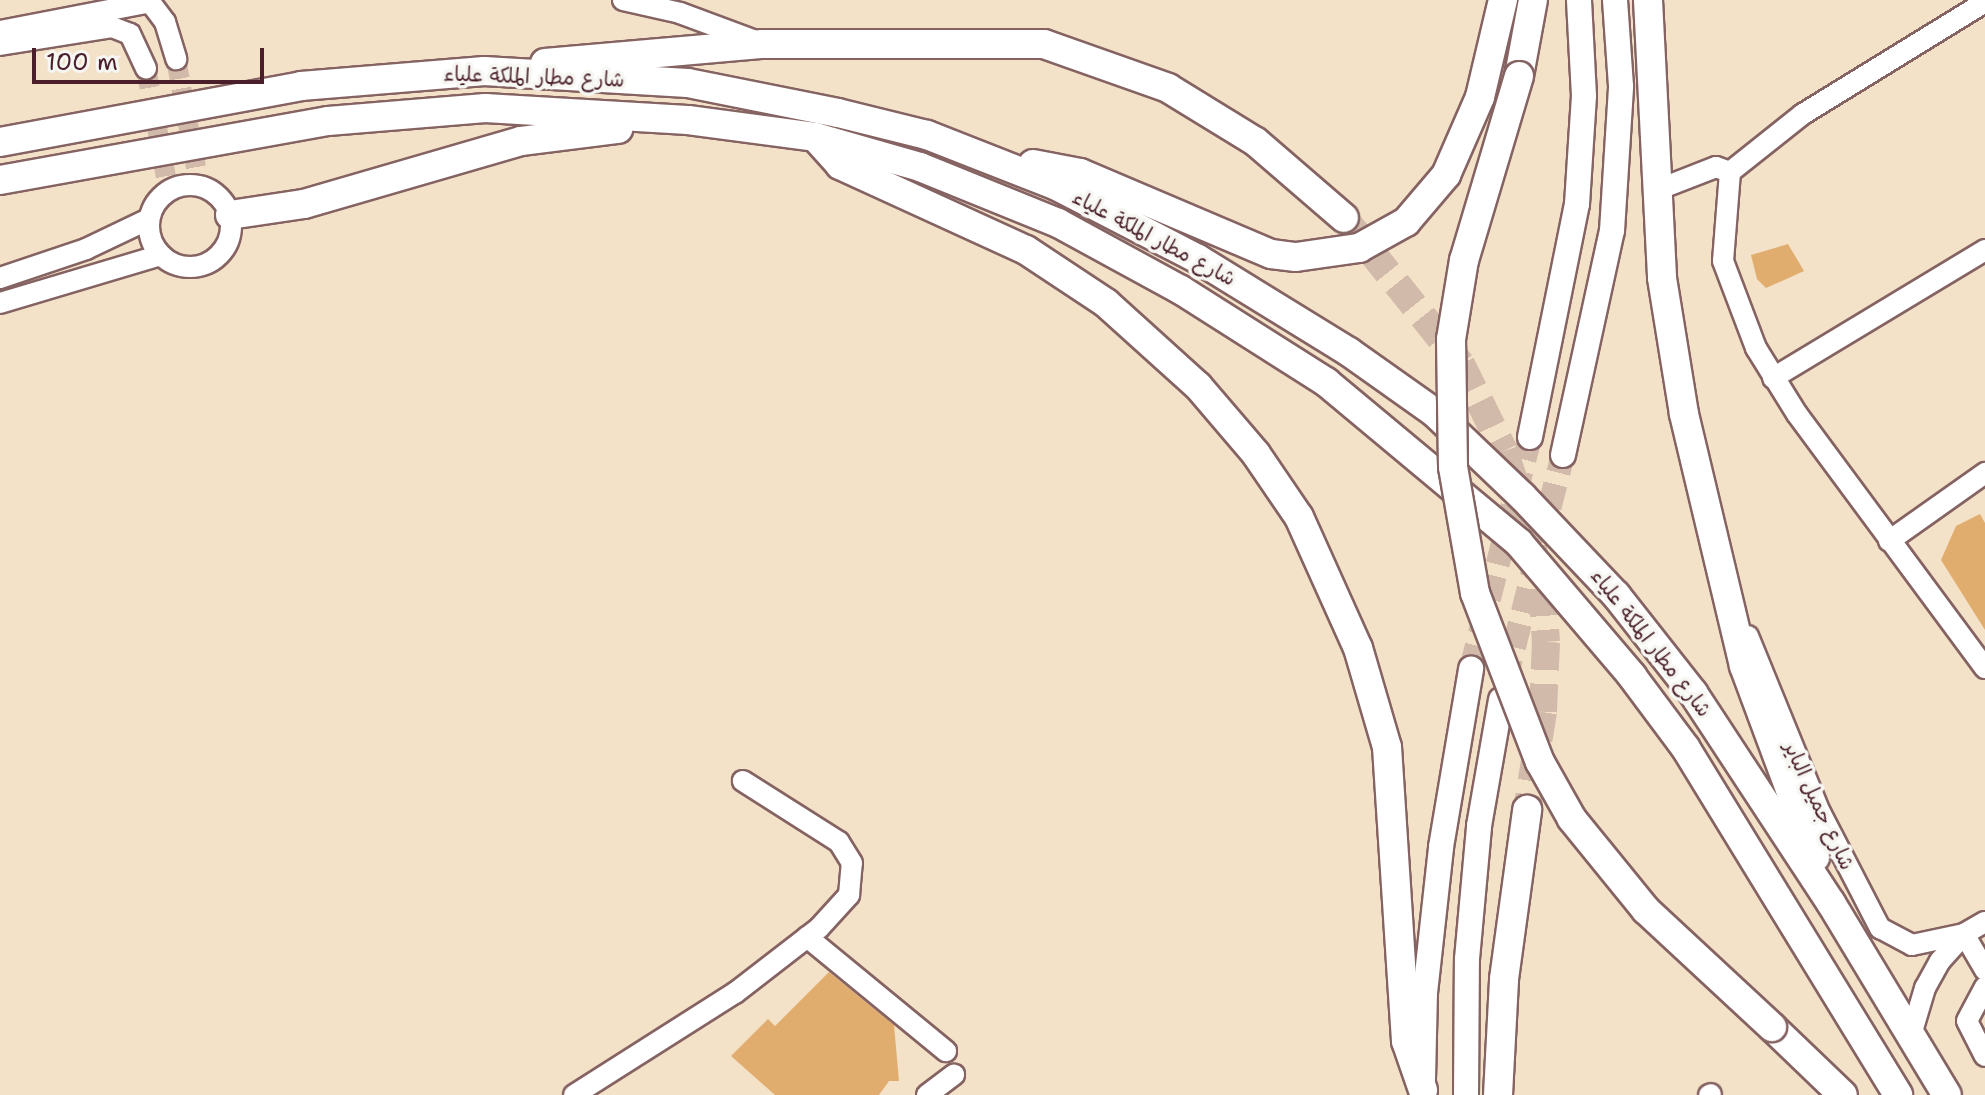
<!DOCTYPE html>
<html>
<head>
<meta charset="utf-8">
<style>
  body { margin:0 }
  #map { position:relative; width:1985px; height:1095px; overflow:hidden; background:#f3e1c8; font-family:"Shantell Sans","Playpen Sans Arabic",sans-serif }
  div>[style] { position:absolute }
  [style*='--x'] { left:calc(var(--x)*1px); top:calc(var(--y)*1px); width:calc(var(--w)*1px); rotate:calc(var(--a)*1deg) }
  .building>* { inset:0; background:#e1ad6e }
  .minor-tunnel>* { height:20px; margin-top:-10px; transform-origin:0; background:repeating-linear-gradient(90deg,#d1baa9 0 20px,transparent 0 30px) }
  .major-tunnel>* { height:24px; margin-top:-12px; transform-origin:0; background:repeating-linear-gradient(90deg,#d1baa9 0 24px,transparent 0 36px) }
  .highway-tunnel>* { height:28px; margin-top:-14px; transform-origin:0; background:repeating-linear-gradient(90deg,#d1baa9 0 28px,transparent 0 42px) }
  .roads { filter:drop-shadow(2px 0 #856362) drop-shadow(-2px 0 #856362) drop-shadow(0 2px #856362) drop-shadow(0 -2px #856362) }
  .minor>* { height:20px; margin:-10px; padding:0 10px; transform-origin:10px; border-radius:10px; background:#fff }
  .minor>.ring { margin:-10px; padding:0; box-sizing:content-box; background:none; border:20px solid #fff; border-radius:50% }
  .major>* { height:24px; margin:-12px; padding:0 12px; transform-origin:12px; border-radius:12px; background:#fff }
  .highway>* { height:28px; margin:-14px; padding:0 14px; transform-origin:14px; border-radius:14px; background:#fff }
  .bridges { filter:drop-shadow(2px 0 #856362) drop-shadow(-2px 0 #856362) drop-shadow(0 2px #856362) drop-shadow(0 -2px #856362) }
  .highway-bridge>* { height:28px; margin:-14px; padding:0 14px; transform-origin:14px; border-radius:14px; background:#fff }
  span { translate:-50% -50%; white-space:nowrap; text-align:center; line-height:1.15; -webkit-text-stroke:7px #f6f6f2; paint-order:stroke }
  .street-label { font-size:20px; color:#4a1f2b }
  .scale { position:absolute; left:32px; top:48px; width:232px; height:36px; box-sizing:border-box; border:4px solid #4a1f2b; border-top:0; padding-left:10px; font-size:24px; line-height:28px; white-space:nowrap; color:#4a1f2b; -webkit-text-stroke:6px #f6f6f2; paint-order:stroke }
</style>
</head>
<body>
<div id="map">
  <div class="building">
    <i style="clip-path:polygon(1788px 244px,1804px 271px,1766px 288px,1757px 279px,1751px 255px)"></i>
    <i style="clip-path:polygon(1980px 514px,1985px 523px,1985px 630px,1941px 560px,1956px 526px)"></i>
    <i style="clip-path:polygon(829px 972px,894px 1025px,899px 1081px,889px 1081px,879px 1095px,775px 1095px,731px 1056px,768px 1019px,775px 1026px)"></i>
  </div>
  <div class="minor-tunnel">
    <i style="--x:176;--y:59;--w:115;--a:79.5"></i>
    <i style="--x:146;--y:68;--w:111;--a:79.6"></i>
  </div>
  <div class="major-tunnel">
    <i style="--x:1471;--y:669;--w:239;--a:-75.7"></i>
    <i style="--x:1505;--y:682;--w:234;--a:-75.7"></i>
  </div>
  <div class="highway-tunnel">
    <i style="--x:1344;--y:218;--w:187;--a:51.3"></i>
    <i style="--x:1461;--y:364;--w:97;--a:63.7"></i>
    <i style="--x:1504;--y:451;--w:59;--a:71.3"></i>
    <i style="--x:1523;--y:507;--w:83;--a:76.8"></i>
    <i style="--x:1542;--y:588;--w:54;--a:85.8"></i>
    <i style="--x:1546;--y:642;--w:70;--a:92.5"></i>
    <i style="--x:1543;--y:712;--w:99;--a:99.3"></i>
  </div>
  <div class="roads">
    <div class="minor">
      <i style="--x:623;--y:0;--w:58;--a:12.8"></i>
      <i style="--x:680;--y:13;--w:86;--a:20.3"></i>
      <i style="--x:0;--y:31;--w:153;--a:-10.9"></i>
      <i style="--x:150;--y:2;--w:25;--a:53"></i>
      <i style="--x:165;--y:22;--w:39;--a:73"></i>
      <i style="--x:0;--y:45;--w:113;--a:-9.1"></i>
      <i style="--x:112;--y:27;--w:19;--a:21"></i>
      <i style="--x:130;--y:34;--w:38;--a:65"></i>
      <i style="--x:1730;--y:172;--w:93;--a:-38.5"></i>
      <i style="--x:1803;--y:114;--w:214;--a:-31.6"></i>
      <i class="ring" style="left:149px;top:185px;width:62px;height:62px"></i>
      <i style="--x:1657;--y:190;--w:63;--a:-21.3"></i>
      <i style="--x:1716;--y:167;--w:15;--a:20"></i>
      <i style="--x:1730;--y:172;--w:89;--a:94.5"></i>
      <i style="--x:1723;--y:261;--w:93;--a:69.2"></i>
      <i style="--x:1756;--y:348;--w:78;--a:58.2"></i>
      <i style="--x:1797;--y:414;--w:316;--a:53.5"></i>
      <i style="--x:0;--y:278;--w:91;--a:-18.6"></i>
      <i style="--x:86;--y:249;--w:70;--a:-25.5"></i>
      <i style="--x:0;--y:303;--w:168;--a:-16.6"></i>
      <i style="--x:1773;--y:378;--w:248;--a:-31.1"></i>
      <i style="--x:1889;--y:541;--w:118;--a:-35.3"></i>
      <i style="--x:1748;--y:636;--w:190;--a:67.8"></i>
      <i style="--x:1820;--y:812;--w:131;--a:62.7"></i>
      <i style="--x:1880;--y:928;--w:36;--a:28"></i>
      <i style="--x:1912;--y:945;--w:53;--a:-11.9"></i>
      <i style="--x:1964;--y:934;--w:42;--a:59.7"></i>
      <i style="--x:807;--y:937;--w:180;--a:39.4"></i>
      <i style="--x:1985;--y:987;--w:38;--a:118"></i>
      <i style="--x:1967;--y:1021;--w:39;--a:63"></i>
      <i style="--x:1911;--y:1035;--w:49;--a:-73.4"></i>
      <i style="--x:1925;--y:988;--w:31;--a:-61"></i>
      <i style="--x:1940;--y:961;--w:36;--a:-48"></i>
      <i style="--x:1964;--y:934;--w:24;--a:-30"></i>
      <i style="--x:574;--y:1095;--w:191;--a:-32.4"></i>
      <i style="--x:735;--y:993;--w:106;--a:-37.7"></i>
      <i style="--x:819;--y:928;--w:45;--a:-47.7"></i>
      <i style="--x:849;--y:895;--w:32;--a:-85"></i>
      <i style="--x:852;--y:863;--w:25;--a:-122"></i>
      <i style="--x:839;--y:842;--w:114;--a:-147.6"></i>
      <i style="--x:927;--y:1095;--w:34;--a:-37"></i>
      <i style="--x:1709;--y:1095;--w:2;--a:-27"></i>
    </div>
    <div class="major">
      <i style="--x:1530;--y:437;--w:238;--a:-78.6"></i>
      <i style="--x:1577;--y:204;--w:108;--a:-86.3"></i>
      <i style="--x:1584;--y:96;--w:96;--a:-93"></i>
      <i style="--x:1563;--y:455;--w:229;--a:-77.7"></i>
      <i style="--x:1612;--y:231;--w:145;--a:-86.4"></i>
      <i style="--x:1621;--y:86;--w:86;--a:-94"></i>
      <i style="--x:1423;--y:1079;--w:86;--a:-88.7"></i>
      <i style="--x:1425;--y:993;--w:147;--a:-83.7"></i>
      <i style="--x:1441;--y:847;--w:181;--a:-80.4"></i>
      <i style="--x:1466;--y:1095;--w:136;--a:-89.6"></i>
      <i style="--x:1467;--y:959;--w:134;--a:-84.8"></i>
      <i style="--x:1479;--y:826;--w:128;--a:-80.1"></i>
    </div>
    <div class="highway">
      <i style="--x:1648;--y:0;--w:278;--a:87.1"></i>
      <i style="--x:1662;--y:278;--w:138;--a:80.8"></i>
      <i style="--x:1684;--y:414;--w:259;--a:76.6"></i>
      <i style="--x:1744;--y:666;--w:204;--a:69.6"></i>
      <i style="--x:545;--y:63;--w:219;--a:-5"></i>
      <i style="--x:763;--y:44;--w:281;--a:0"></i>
      <i style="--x:1044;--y:44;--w:132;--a:19.5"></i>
      <i style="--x:1168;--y:88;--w:103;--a:31.5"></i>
      <i style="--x:1256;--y:142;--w:116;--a:40.8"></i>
      <i style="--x:1519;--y:76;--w:77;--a:-79.6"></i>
      <i style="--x:815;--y:137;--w:38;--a:48"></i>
      <i style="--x:840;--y:165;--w:205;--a:24.6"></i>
      <i style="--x:1026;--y:250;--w:96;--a:33.5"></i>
      <i style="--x:1106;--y:303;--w:124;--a:42.1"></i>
      <i style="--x:1198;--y:386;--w:89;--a:49.5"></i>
      <i style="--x:1256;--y:454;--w:76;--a:55.7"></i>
      <i style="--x:1299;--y:517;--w:144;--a:65.8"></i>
      <i style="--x:1358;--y:648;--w:103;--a:73.7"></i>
      <i style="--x:1387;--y:747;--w:295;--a:86.3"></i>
      <i style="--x:1406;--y:1041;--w:52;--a:70.9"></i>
      <i style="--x:0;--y:142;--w:306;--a:-10.5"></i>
      <i style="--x:301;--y:86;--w:184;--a:-4.7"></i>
      <i style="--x:484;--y:71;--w:204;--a:3.4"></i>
      <i style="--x:688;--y:83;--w:153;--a:11.3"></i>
      <i style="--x:838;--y:113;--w:92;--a:13.9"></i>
      <i style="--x:927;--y:135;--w:140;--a:21.4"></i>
      <i style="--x:1057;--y:186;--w:159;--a:27.4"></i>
      <i style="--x:1198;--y:259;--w:177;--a:31.6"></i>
      <i style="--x:1349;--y:352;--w:105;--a:35.3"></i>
      <i style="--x:1435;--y:413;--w:120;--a:43.7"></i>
      <i style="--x:1522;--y:496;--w:137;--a:46.5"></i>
      <i style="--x:1616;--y:595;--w:125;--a:51.8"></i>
      <i style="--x:1693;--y:693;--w:251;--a:56.7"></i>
      <i style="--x:1831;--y:903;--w:224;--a:58.9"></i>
      <i style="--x:1033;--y:164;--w:48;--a:10.8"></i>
      <i style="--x:1080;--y:173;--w:207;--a:23"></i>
      <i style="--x:1271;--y:254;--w:25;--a:7"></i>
      <i style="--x:1296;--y:257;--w:64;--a:-8.1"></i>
      <i style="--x:1359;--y:248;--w:54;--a:-29"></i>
      <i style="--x:1406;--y:222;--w:62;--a:-49.6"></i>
      <i style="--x:1446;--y:175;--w:85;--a:-66.4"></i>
      <i style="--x:1480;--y:97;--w:100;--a:-76.7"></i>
      <i style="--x:0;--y:180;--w:333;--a:-10.2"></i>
      <i style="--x:328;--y:121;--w:158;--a:-4.7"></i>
      <i style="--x:485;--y:108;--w:203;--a:3.4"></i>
      <i style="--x:688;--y:120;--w:128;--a:7.6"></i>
      <i style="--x:815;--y:137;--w:109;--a:15.9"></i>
      <i style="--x:920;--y:167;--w:149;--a:22.1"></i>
      <i style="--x:1058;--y:223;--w:140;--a:28.6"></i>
      <i style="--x:1181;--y:290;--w:172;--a:32.4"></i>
      <i style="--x:1326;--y:382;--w:251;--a:39.8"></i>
      <i style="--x:1519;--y:543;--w:175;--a:49.6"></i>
      <i style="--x:1632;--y:676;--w:89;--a:53.3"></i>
      <i style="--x:1685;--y:747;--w:408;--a:58.5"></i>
      <i style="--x:230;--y:215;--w:75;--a:-8.5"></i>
      <i style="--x:304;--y:204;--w:226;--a:-16.2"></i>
      <i style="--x:521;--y:141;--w:98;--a:-7.1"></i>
      <i style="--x:1772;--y:1027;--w:98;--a:43.8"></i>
      <i style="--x:1498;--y:1095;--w:116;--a:-87"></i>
      <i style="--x:1504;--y:979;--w:171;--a:-82.2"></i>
    </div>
  </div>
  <div class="bridges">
    <div class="highway-bridge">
      <i style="--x:1519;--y:76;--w:192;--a:106.6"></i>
      <i style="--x:1464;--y:260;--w:80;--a:99.3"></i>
      <i style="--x:1451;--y:339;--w:128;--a:89.1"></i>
      <i style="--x:1453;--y:467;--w:128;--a:80.1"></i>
      <i style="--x:1475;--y:593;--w:181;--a:69"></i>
      <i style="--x:1540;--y:762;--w:65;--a:60.7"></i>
      <i style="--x:1572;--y:819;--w:117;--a:50.9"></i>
      <i style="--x:1646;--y:910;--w:172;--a:42.9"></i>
    </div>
  </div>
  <div class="street-label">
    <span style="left:534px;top:77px;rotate:2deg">شارع مطار الملكة علياء</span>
    <span style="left:1154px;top:238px;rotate:28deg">شارع مطار الملكة علياء</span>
    <span style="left:1651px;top:643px;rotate:52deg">شارع مطار الملكة علياء</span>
    <span style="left:1819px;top:806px;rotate:65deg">شارع جميل الباير</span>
  </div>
  <div class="scale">100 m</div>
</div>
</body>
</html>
